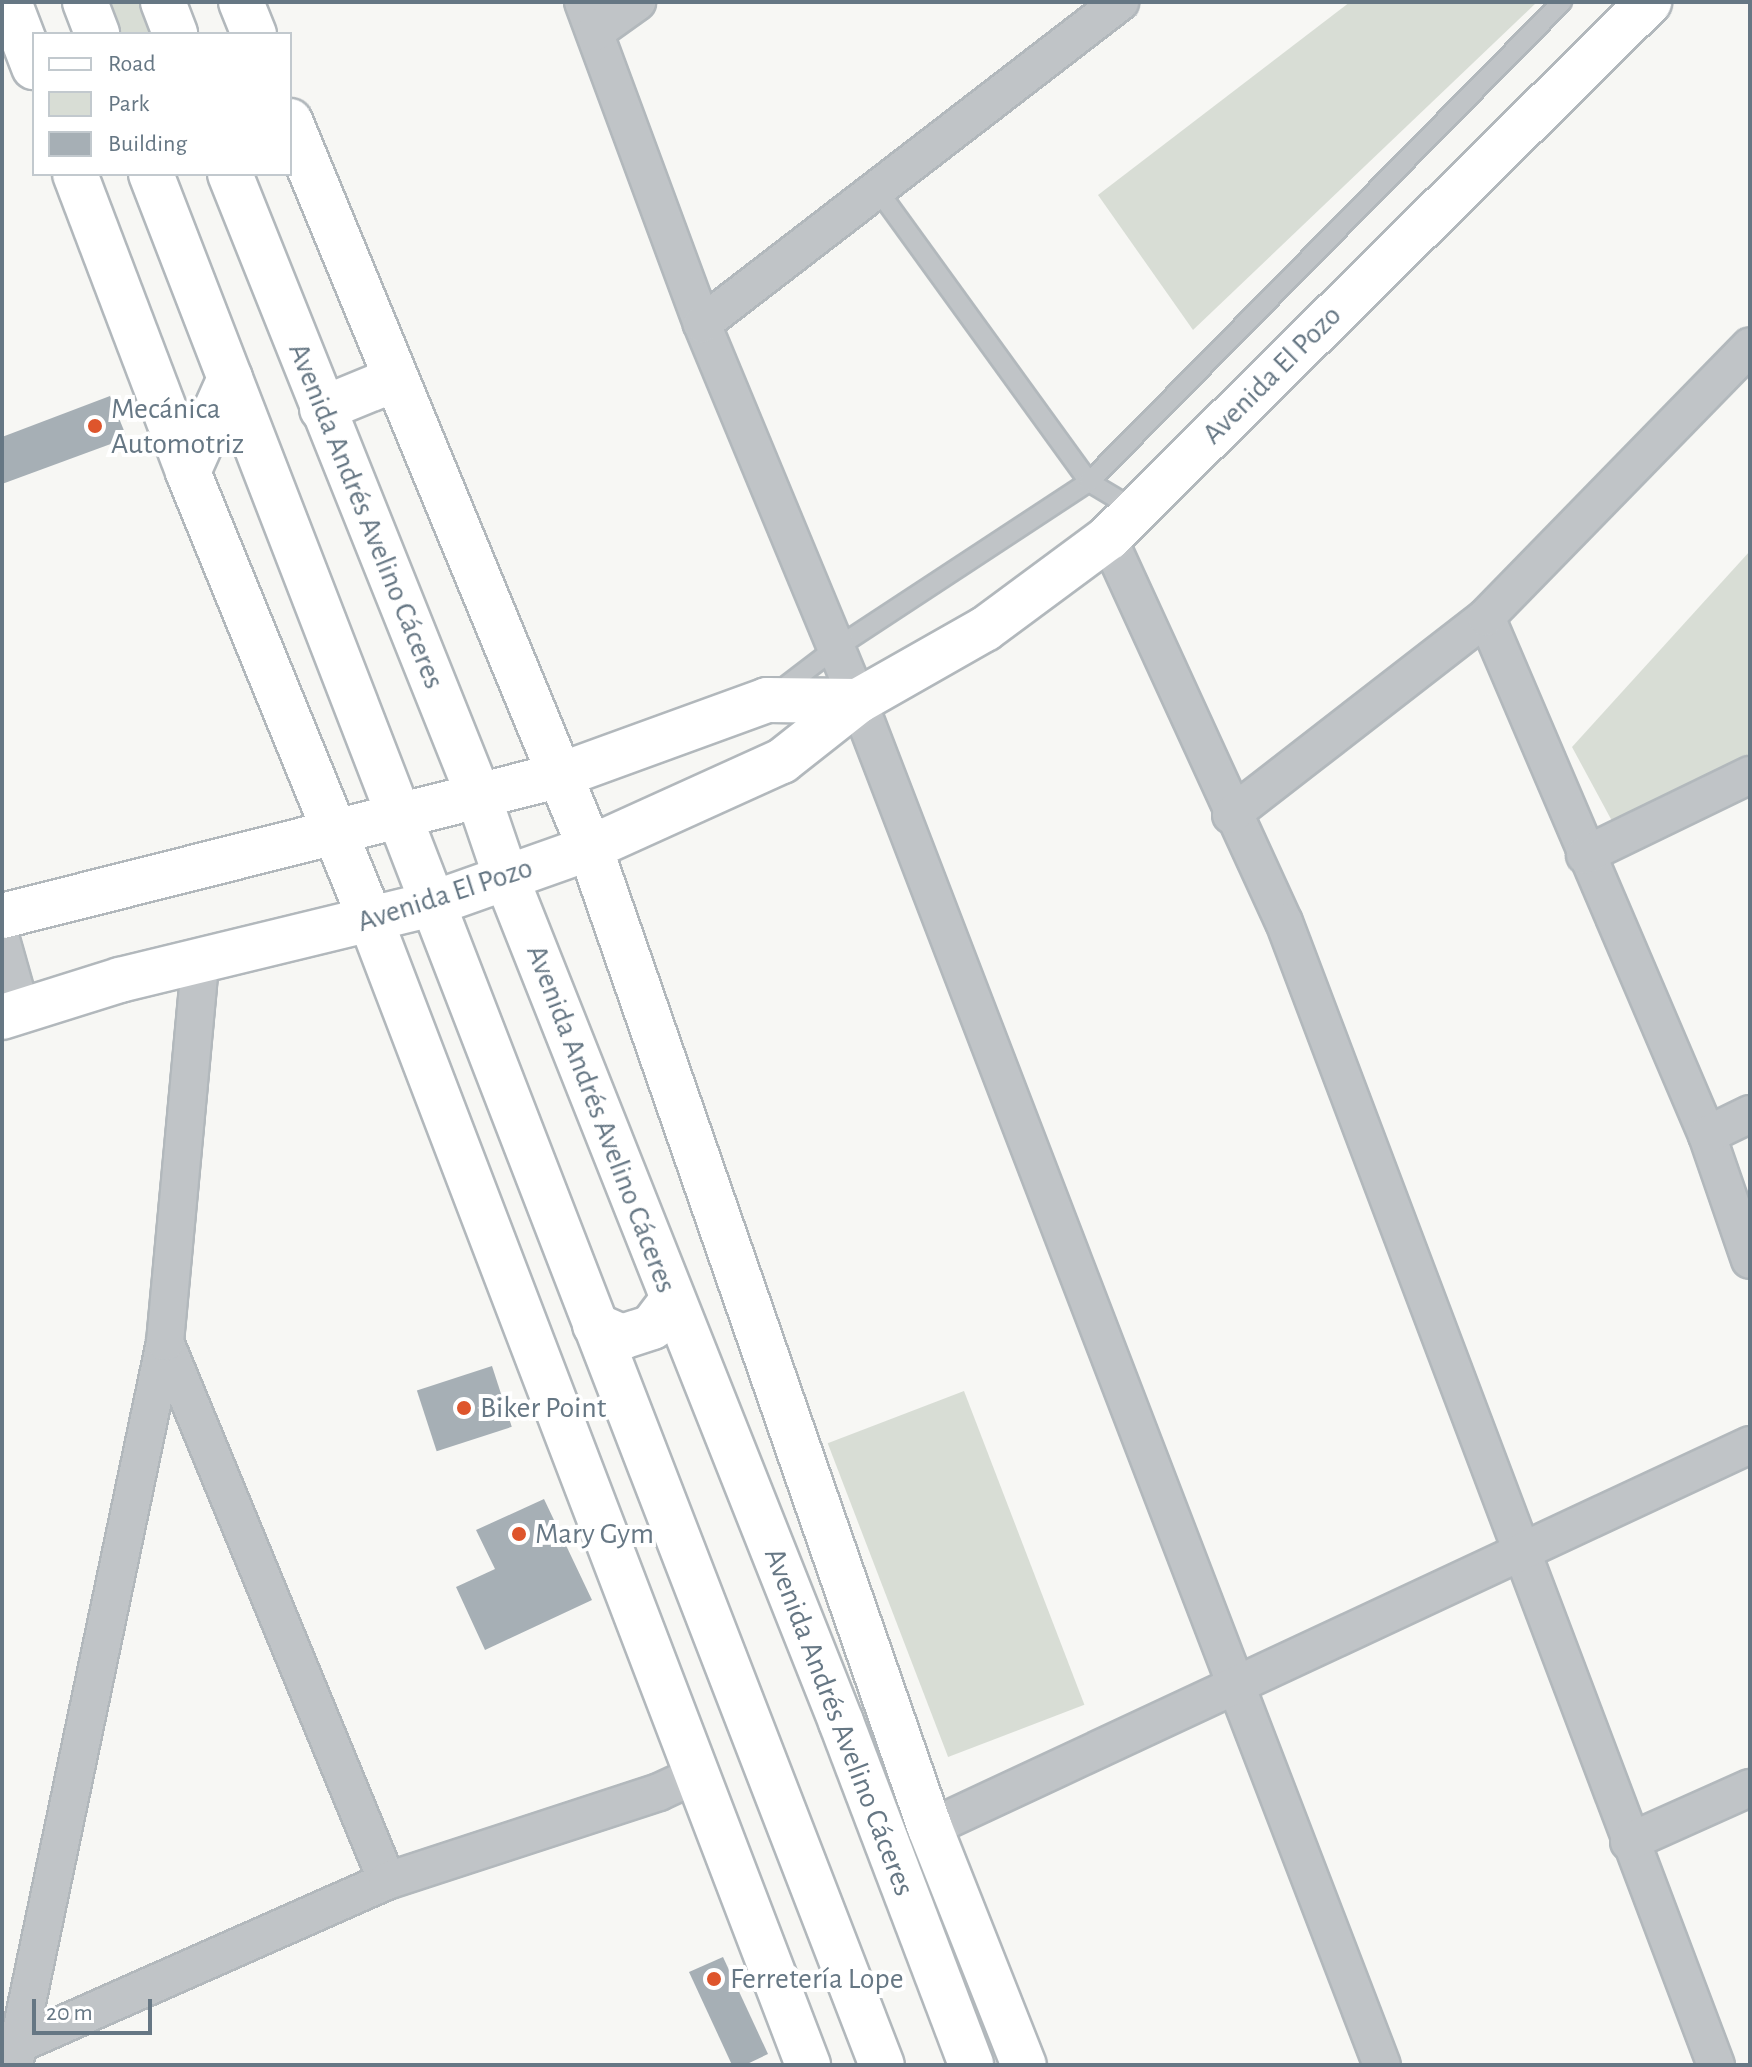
<!DOCTYPE html>
<html>
<head>
<meta charset="utf-8">
<style>
  body { margin:0 }
  #map { position:relative; width:1752px; height:2067px; overflow:hidden; background:#f7f7f4; font-family:"Alegreya Sans",sans-serif }
  div>[style] { position:absolute }
  [style*='--x'] { left:calc(var(--x)*1px); top:calc(var(--y)*1px); width:calc(var(--w)*1px); rotate:calc(var(--a)*1deg) }
  .green>* { inset:0; background:#d8ddd5; transform-origin:0 0 }
  .building>* { inset:0; background:#a6afb5; transform-origin:0 0 }
  .roads { filter:drop-shadow(2px 0 #b2b8bc) drop-shadow(-2px 0 #b2b8bc) drop-shadow(0 2px #b2b8bc) drop-shadow(0 -2px #b2b8bc) }
  .lane>* { height:18px; margin:-9px; padding:0 9px; transform-origin:9px; border-radius:9px; background:#c0c4c7 }
  .street>* { height:36px; margin:-18px; padding:0 18px; transform-origin:18px; border-radius:18px; background:#c0c4c7 }
  .secondary>* { height:44px; margin:-22px; padding:0 22px; transform-origin:22px; border-radius:22px; background:#fff }
  .dots>* { width:22px; height:22px; translate:-50% -50%; box-sizing:border-box; border:4px solid #fff; border-radius:50% }
  span { translate:-50% -50%; white-space:nowrap; text-align:center; line-height:1.15; -webkit-text-stroke:8px #fff; paint-order:stroke }
  .street-label { font-size:30px; color:#667784 }
  .poi-label { font-size:30px; color:#667784 }
  .left { translate:0 -50%; text-align:left }
  .frame { position:absolute; inset:0; border:4px solid #667784; pointer-events:none }
  .legend { position:absolute; left:32px; top:32px; width:260px; height:144px; box-sizing:border-box; background:#fff; border:2px solid #c2c9ce; margin:0; padding:10px 14px; list-style:none; font-size:24px; color:#667784 }
  .legend li { display:flex; align-items:center; gap:16px; height:40px }
  .legend b { width:40px; border:2px solid #c2c9ce }
  .scale { position:absolute; left:32px; top:1999px; width:120px; height:36px; box-sizing:border-box; border:4px solid #667784; border-top:0; padding-left:10px; font-size:24px; line-height:28px; white-space:nowrap; color:#667784; -webkit-text-stroke:6px #fff; paint-order:stroke }
</style>
</head>
<body>
<div id="map">
  <div class="green">
    <i style="clip-path:polygon(99px 2px,148px 2px,160px 34px,112px 34px)"></i>
    <i style="clip-path:polygon(1350px 2px,1537px 2px,1193px 330px,1098px 195px)"></i>
    <i style="clip-path:polygon(1750px 551px,1750px 757px,1612px 821px,1572px 747px)"></i>
    <i style="left:964px;top:1391px;width:336px;height:146px;rotate:69deg"></i>
  </div>
  <div class="building">
    <i style="clip-path:polygon(110px 396px,127px 438px,2px 484px,2px 437px)"></i>
    <i style="left:492px;top:1366px;width:64px;height:79px;rotate:72deg"></i>
    <i style="clip-path:polygon(544px 1499px,592px 1600px,485px 1650px,456px 1587px,495px 1569px,476px 1530px)"></i>
    <i style="clip-path:polygon(723px 1957px,768px 2054px,745px 2065px,732px 2065px,689px 1972px)"></i>
  </div>
  <div class="roads">
    <div class="lane">
      <i style="--x:877;--y:189;--w:362;--a:54.1"></i>
      <i style="--x:1089;--y:482;--w:55;--a:30.8"></i>
      <i style="--x:778;--y:692;--w:69;--a:-37.4"></i>
      <i style="--x:833;--y:650;--w:306;--a:-33.3"></i>
      <i style="--x:1089;--y:482;--w:674;--a:-45.42"></i>
    </div>
    <div class="street">
      <i style="--x:583;--y:2;--w:343;--a:69.7"></i>
      <i style="--x:702;--y:324;--w:408;--a:67.5"></i>
      <i style="--x:858;--y:701;--w:1461;--a:68.99"></i>
      <i style="--x:595;--y:32;--w:52;--a:-35.5"></i>
      <i style="--x:702;--y:324;--w:528;--a:-37.61"></i>
      <i style="--x:1108;--y:538;--w:422;--a:65.4"></i>
      <i style="--x:1284;--y:922;--w:1222;--a:69.3"></i>
      <i style="--x:1486;--y:617;--w:563;--a:66.89"></i>
      <i style="--x:1707;--y:1135;--w:132;--a:71"></i>
      <i style="--x:1231;--y:815;--w:323;--a:-37.8"></i>
      <i style="--x:1486;--y:617;--w:378;--a:-45.7"></i>
      <i style="--x:1585;--y:855;--w:183;--a:-25.9"></i>
      <i style="--x:2;--y:943;--w:70;--a:74.2"></i>
      <i style="--x:1707;--y:1135;--w:48;--a:-26"></i>
      <i style="--x:165;--y:1342;--w:583;--a:67.61"></i>
      <i style="--x:930;--y:1828;--w:905;--a:-25.04"></i>
      <i style="--x:1629;--y:1842;--w:133;--a:-24.1"></i>
      <i style="--x:3;--y:2051;--w:420;--a:-23.9"></i>
      <i style="--x:387;--y:1881;--w:286;--a:-18.1"></i>
      <i style="--x:659;--y:1792;--w:38;--a:-25"></i>
      <i style="--x:14;--y:2065;--w:739;--a:-78.2"></i>
      <i style="--x:165;--y:1342;--w:379;--a:-84.7"></i>
    </div>
    <div class="secondary">
      <i style="--x:9;--y:2;--w:70;--a:69"></i>
      <i style="--x:85;--y:2;--w:34;--a:69"></i>
      <i style="--x:163;--y:2;--w:34;--a:69"></i>
      <i style="--x:241;--y:2;--w:35;--a:68"></i>
      <i style="--x:290;--y:121;--w:786;--a:67.58"></i>
      <i style="--x:590;--y:848;--w:1037;--a:70.87"></i>
      <i style="--x:930;--y:1828;--w:255;--a:68.4"></i>
      <i style="--x:75;--y:174;--w:319;--a:69.2"></i>
      <i style="--x:188;--y:472;--w:485;--a:67.8"></i>
      <i style="--x:371;--y:921;--w:1225;--a:69.09"></i>
      <i style="--x:151;--y:174;--w:2027;--a:68.87"></i>
      <i style="--x:230;--y:174;--w:666;--a:68.21"></i>
      <i style="--x:477;--y:792;--w:90;--a:71.2"></i>
      <i style="--x:506;--y:877;--w:909;--a:68.37"></i>
      <i style="--x:841;--y:1722;--w:367;--a:69.2"></i>
      <i style="--x:322;--y:409;--w:79;--a:-22.3"></i>
      <i style="--x:188;--y:472;--w:103;--a:-65.9"></i>
      <i style="--x:2;--y:916;--w:577;--a:-14.16"></i>
      <i style="--x:561;--y:775;--w:219;--a:-20"></i>
      <i style="--x:767;--y:700;--w:91;--a:0.6"></i>
      <i style="--x:2;--y:1017;--w:124;--a:-17.4"></i>
      <i style="--x:120;--y:980;--w:321;--a:-13.7"></i>
      <i style="--x:432;--y:904;--w:168;--a:-19.5"></i>
      <i style="--x:590;--y:848;--w:211;--a:-24.4"></i>
      <i style="--x:782;--y:761;--w:97;--a:-38.3"></i>
      <i style="--x:858;--y:701;--w:146;--a:-29.6"></i>
      <i style="--x:985;--y:629;--w:153;--a:-36.5"></i>
      <i style="--x:1108;--y:538;--w:762;--a:-44.73"></i>
      <i style="--x:595;--y:1325;--w:30;--a:24"></i>
      <i style="--x:622;--y:1337;--w:32;--a:-18"></i>
      <i style="--x:652;--y:1327;--w:34;--a:-53"></i>
    </div>
  </div>
  <div class="dots">
    <i style="left:95px;top:426px;background:#de552c"></i>
    <i style="left:464px;top:1408px;background:#de552c"></i>
    <i style="left:519px;top:1534px;background:#de552c"></i>
    <i style="left:714px;top:1979px;background:#de552c"></i>
  </div>
  <div class="street-label">
    <span style="left:1272px;top:375px;rotate:-45deg">Avenida El Pozo</span>
    <span style="left:366px;top:516px;rotate:68deg">Avenida Andrés Avelino Cáceres</span>
    <span style="left:445px;top:895px;rotate:-18deg">Avenida El Pozo</span>
    <span style="left:601px;top:1119px;rotate:69deg">Avenida Andrés Avelino Cáceres</span>
    <span style="left:839px;top:1722px;rotate:69deg">Avenida Andrés Avelino Cáceres</span>
  </div>
  <div class="poi-label">
    <span class="left" style="left:111px;top:426px">Mecánica<br>Automotriz</span>
    <span class="left" style="left:480px;top:1408px">Biker Point</span>
    <span class="left" style="left:535px;top:1534px">Mary Gym</span>
    <span class="left" style="left:730px;top:1979px">Ferretería Lope</span>
  </div>
  <div class="frame"></div>
  <ul class="legend">
  <li><b style="height:10px;background:#fff"></b>Road</li>
  <li><b style="height:22px;background:#d8ddd5"></b>Park</li>
  <li><b style="height:22px;background:#a6afb5"></b>Building</li>
  </ul>
  <div class="scale">20 m</div>
</div>
</body>
</html>
